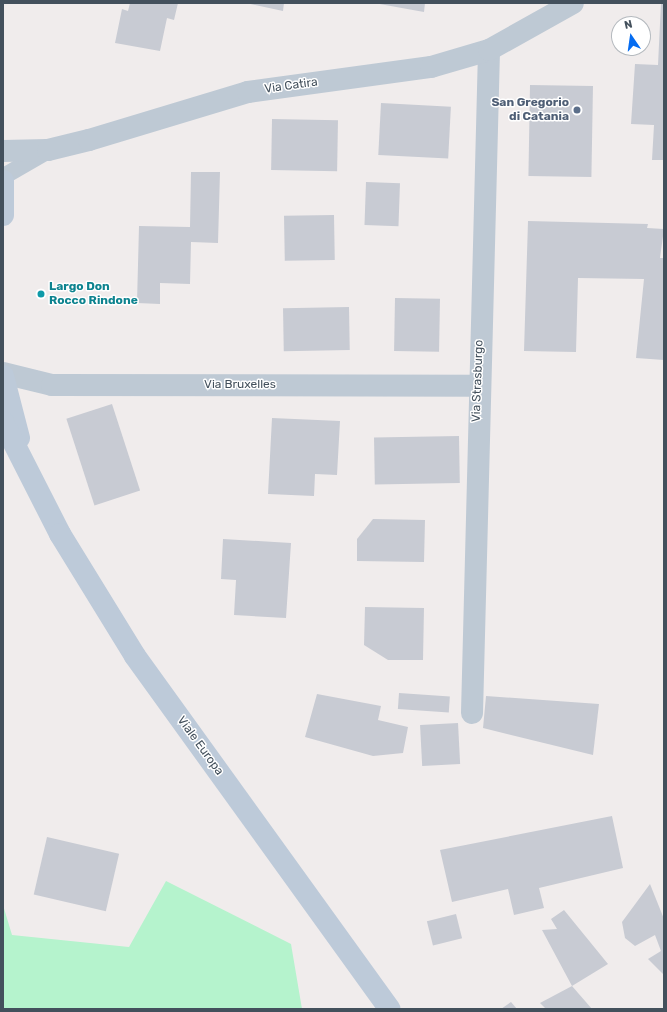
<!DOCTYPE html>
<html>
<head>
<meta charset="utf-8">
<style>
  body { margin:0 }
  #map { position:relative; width:667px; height:1012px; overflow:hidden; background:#f0ecec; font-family:Rubik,sans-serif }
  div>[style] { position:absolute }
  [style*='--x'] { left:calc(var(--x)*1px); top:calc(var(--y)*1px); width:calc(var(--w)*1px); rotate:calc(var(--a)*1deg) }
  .green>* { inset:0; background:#b5f3cd }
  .building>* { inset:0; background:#c8cbd3; transform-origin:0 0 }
  .service>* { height:17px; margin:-8.5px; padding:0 8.5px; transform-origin:8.5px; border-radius:8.5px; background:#bec9d4 }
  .minor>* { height:22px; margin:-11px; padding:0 11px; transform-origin:11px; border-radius:11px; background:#bec9d4 }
  .tertiary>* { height:22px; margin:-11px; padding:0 11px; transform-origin:11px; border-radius:11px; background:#bec9d4 }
  .secondary>* { height:22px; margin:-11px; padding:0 11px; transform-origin:11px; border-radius:11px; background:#bdcad9 }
  .dots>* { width:11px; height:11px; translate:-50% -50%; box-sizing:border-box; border:2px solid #fff; border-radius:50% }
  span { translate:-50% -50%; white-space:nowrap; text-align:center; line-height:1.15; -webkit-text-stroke:3px #fff; paint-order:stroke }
  .street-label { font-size:12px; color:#43505c }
  .service-label { font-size:12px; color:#4e5e75; font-weight:700 }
  .right { translate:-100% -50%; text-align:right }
  .culture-label { font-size:12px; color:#0d838f; font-weight:700 }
  .left { translate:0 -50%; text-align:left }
  .frame { position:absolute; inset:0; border:4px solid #43505c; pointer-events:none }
  .north { position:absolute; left:611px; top:16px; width:40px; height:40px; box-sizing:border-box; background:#fff; border:1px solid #b4b9be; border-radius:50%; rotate:347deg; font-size:11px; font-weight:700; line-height:16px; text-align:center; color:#43505c }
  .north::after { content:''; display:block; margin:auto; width:14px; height:18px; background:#056cf1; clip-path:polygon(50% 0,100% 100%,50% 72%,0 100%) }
</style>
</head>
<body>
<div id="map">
  <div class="green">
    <i style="clip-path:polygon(166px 881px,291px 944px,302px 1009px,3px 1009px,3px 905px,12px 935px,129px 947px)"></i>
  </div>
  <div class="building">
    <i style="clip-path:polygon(130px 3px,178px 3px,174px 20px,167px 18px,160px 51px,115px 43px,122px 9px,128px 11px)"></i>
    <i style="clip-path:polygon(246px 3px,284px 3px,283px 11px)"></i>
    <i style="clip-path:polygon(374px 3px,425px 3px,424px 12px)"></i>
    <i style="clip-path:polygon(661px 3px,664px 3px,664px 160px,652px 160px,654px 125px,631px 124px,635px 64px,658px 65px)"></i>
    <i style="left:530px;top:85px;width:63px;height:91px;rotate:1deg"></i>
    <i style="left:381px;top:103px;width:70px;height:52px;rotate:3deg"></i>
    <i style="left:272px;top:119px;width:66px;height:51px;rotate:1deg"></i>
    <i style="clip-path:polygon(191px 172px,220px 172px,218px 243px,191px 242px,190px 284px,160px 283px,160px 304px,137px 303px,139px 226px,190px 227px)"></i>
    <i style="left:366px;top:182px;width:34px;height:43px;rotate:2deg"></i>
    <i style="left:334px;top:215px;width:45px;height:50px;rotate:89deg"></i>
    <i style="clip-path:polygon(528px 221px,648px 224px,647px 228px,664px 229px,660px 258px,664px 258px,664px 360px,636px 358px,644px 279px,578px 278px,576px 352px,524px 351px)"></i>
    <i style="left:395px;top:298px;width:45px;height:53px;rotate:1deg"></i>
    <i style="left:349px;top:307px;width:43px;height:66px;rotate:89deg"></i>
    <i style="left:112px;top:404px;width:91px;height:48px;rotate:72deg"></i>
    <i style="clip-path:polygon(272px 418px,340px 421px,337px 475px,315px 474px,314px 496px,268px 494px)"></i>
    <i style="left:459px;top:436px;width:47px;height:85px;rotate:89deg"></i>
    <i style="clip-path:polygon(373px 519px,425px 520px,424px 562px,357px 561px,357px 539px)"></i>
    <i style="clip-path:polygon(223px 539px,291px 543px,286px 618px,234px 615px,236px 580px,221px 579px)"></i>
    <i style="clip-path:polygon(365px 607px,424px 608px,423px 660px,388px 660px,364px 645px)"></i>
    <i style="left:399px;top:693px;width:51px;height:16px;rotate:4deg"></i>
    <i style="clip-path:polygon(317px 694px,381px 706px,378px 720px,408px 727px,403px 753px,373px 756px,305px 737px)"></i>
    <i style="clip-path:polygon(486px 696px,599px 704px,593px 755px,483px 728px)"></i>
    <i style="left:458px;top:723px;width:41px;height:38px;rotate:87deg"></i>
    <i style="clip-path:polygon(612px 816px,623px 868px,539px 888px,544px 908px,514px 915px,508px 889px,452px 902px,440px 850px)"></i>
    <i style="left:47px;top:837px;width:74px;height:59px;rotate:13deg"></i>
    <i style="clip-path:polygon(650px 884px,664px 919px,664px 975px,648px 959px,661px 951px,655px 935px,635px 946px,625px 938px,622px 922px)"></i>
    <i style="clip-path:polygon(564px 910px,608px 964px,572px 986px,542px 930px,557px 929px,551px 919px)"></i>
    <i style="left:456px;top:914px;width:25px;height:30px;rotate:76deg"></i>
    <i style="clip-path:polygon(572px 986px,592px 1009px,546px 1009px,540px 1003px)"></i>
    <i style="clip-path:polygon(511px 1002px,517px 1009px,501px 1009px)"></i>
  </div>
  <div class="service">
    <i style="--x:3;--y:176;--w:52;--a:-30"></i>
  </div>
  <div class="minor">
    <i style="--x:3;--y:373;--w:50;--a:13.8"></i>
    <i style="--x:52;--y:385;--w:426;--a:0.1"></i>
    <i style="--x:472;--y:713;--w:663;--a:-88.53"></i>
  </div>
  <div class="tertiary">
    <i style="--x:3;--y:151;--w:45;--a:-1.3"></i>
    <i style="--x:48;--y:150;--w:42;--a:-13.7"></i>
    <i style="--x:89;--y:140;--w:166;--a:-16.8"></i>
    <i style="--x:248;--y:92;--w:185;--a:-7.8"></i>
    <i style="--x:431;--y:67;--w:60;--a:-16.3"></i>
    <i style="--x:489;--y:50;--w:96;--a:-29.2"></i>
  </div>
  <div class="secondary">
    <i style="--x:3;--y:181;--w:34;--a:90"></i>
    <i style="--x:3;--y:376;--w:64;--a:75.5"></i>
    <i style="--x:3;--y:422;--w:126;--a:63"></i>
    <i style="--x:60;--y:534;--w:143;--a:58.4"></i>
    <i style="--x:135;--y:656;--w:435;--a:54.2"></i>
  </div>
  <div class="dots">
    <i style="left:577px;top:110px;background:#5c6f8a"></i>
    <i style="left:41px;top:294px;background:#0f9aa8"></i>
  </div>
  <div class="street-label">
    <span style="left:291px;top:86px;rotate:-8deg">Via Catira</span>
    <span style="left:478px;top:381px;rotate:-88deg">Via Strasburgo</span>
    <span style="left:240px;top:385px">Via Bruxelles</span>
    <span style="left:200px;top:746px;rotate:54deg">Viale Europa</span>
  </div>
  <div class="service-label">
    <span class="right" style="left:569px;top:110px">San Gregorio<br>di Catania</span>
  </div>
  <div class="culture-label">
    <span class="left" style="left:49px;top:294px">Largo Don<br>Rocco Rindone</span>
  </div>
  <div class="frame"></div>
  <div class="north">N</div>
</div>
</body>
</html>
